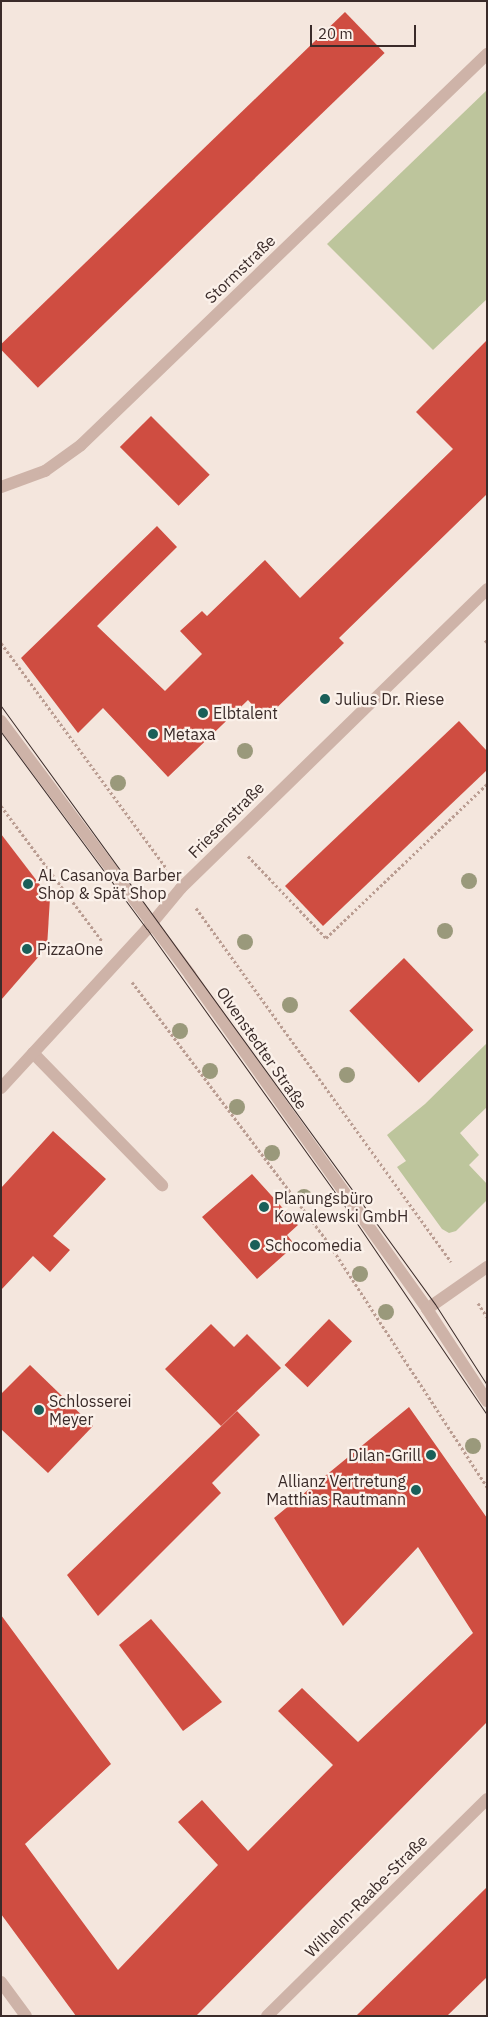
<!DOCTYPE html>
<html>
<head>
<meta charset="utf-8">
<style>
  body { margin:0 }
  #map { position:relative; width:488px; height:2017px; overflow:hidden; background:#f4e6dd; font-family:"IBM Plex Sans",sans-serif }
  div>[style] { position:absolute }
  [style*='--x'] { left:calc(var(--x)*1px); top:calc(var(--y)*1px); width:calc(var(--w)*1px); rotate:calc(var(--a)*1deg) }
  .green>* { inset:0; background:#bdc59c }
  .building>* { inset:0; background:#cf4d41; transform-origin:0 0 }
  .path>* { height:3px; margin-top:-1.5px; transform-origin:0; background:repeating-linear-gradient(90deg,#ba9d92 0 2.5px,transparent 0 5px) }
  .minor>* { height:12px; margin:-6px; padding:0 6px; transform-origin:6px; border-radius:6px; background:#ceb3a8 }
  .tram>* { height:1px; margin:-0.5px; padding:0 0.5px; transform-origin:0.5px; border-radius:0.5px; background:#3a2b29 }
  .trees>* { width:16px; height:16px; margin:-8px; border-radius:50%; background:#9a997b }
  .dots>* { width:14px; height:14px; translate:-50% -50%; box-sizing:border-box; border:2px solid #fbf1ea; border-radius:50% }
  span { translate:-50% -50%; white-space:nowrap; text-align:center; line-height:1.15; -webkit-text-stroke:4.5px #fbf1ea; paint-order:stroke }
  .street-label { font-size:16px; color:#3a2b29 }
  .poi-label { font-size:16px; color:#3a2b29 }
  .left { translate:0 -50%; text-align:left }
  .right { translate:-100% -50%; text-align:right }
  .frame { position:absolute; inset:0; border:2px solid #3a2b29; pointer-events:none }
  .scale { position:absolute; left:310px; top:25px; width:106px; height:22px; box-sizing:border-box; border:2px solid #3a2b29; border-top:0; padding-left:6px; font-size:15px; line-height:18px; white-space:nowrap; color:#3a2b29; -webkit-text-stroke:4px #fbf1ea; paint-order:stroke }
</style>
</head>
<body>
<div id="map">
  <div class="green">
    <i style="clip-path:polygon(487px 90px,487px 299px,433px 350px,327px 244px)"></i>
    <i style="clip-path:polygon(487px 1043px,487px 1107px,460px 1133px,479px 1155px,469px 1165px,487px 1184px,487px 1200px,456px 1231px,449px 1233px,442px 1229px,397px 1167px,406px 1161px,387px 1135px,425px 1104px)"></i>
  </div>
  <div class="building">
    <i style="left:345px;top:12px;width:57px;height:482px;rotate:46deg"></i>
    <i style="clip-path:polygon(487px 340px,487px 494px,339px 638px,344px 643px,265px 719px,248px 700px,168px 777px,103px 708px,78px 733px,21px 658px,157px 526px,177px 547px,97px 626px,165px 691px,202px 654px,180px 631px,202px 611px,207px 616px,265px 560px,300px 598px,453px 449px,416px 412px)"></i>
    <i style="left:151px;top:416px;width:83px;height:44px;rotate:45deg"></i>
    <i style="clip-path:polygon(459px 721px,487px 751px,487px 770px,323px 926px,285px 886px)"></i>
    <i style="clip-path:polygon(1px 834px,50px 898px,47px 947px,1px 1000px)"></i>
    <i style="left:404px;top:958px;width:100px;height:76px;rotate:46deg"></i>
    <i style="clip-path:polygon(53px 1131px,106px 1179px,53px 1236px,70px 1250px,50px 1272px,33px 1256px,1px 1290px,1px 1188px)"></i>
    <i style="clip-path:polygon(252px 1174px,298px 1225px,287px 1235px,295px 1245px,257px 1279px,202px 1217px)"></i>
    <i style="left:329px;top:1319px;width:32px;height:64px;rotate:44deg"></i>
    <i style="clip-path:polygon(211px 1324px,234px 1347px,247px 1334px,281px 1368px,221px 1426px,165px 1369px)"></i>
    <i style="clip-path:polygon(30px 1365px,93px 1426px,48px 1473px,1px 1429px,1px 1394px)"></i>
    <i style="clip-path:polygon(409px 1407px,487px 1518px,487px 1722px,196px 2016px,76px 2016px,1px 1914px,1px 1615px,111px 1764px,25px 1844px,118px 1970px,218px 1865px,178px 1822px,202px 1800px,248px 1851px,333px 1765px,278px 1711px,302px 1688px,358px 1742px,473px 1633px,418px 1547px,343px 1626px,274px 1518px)"></i>
    <i style="clip-path:polygon(237px 1411px,260px 1435px,212px 1483px,221px 1493px,98px 1616px,67px 1575px)"></i>
    <i style="clip-path:polygon(151px 1619px,222px 1702px,183px 1731px,119px 1645px)"></i>
    <i style="clip-path:polygon(487px 1887px,487px 1977px,447px 2016px,356px 2016px)"></i>
  </div>
  <div class="path">
    <i style="--x:485;--y:640;--w:3;--a:45"></i>
    <i style="--x:1;--y:643;--w:280;--a:53.7"></i>
    <i style="--x:1;--y:806;--w:169;--a:53.2"></i>
    <i style="--x:248;--y:856;--w:113;--a:46.4"></i>
    <i style="--x:326;--y:938;--w:223;--a:-43.7"></i>
    <i style="--x:196;--y:908;--w:436;--a:54.2"></i>
    <i style="--x:132;--y:982;--w:326;--a:53"></i>
    <i style="--x:328;--y:1242;--w:292;--a:57"></i>
    <i style="--x:478;--y:1303;--w:17;--a:57"></i>
  </div>
  <div class="minor">
    <i style="--x:1;--y:487;--w:47;--a:-20"></i>
    <i style="--x:45;--y:471;--w:44;--a:-35.8"></i>
    <i style="--x:81;--y:445;--w:564;--a:-43.92"></i>
    <i style="--x:1;--y:721;--w:317;--a:53.3"></i>
    <i style="--x:190;--y:975;--w:410;--a:54.6"></i>
    <i style="--x:427;--y:1309;--w:110;--a:56.9"></i>
    <i style="--x:33;--y:1053;--w:185;--a:45.7"></i>
    <i style="--x:1;--y:1088;--w:216;--a:-47.4"></i>
    <i style="--x:147;--y:929;--w:53;--a:-50.3"></i>
    <i style="--x:181;--y:888;--w:428;--a:-44.3"></i>
    <i style="--x:427;--y:1309;--w:73;--a:-35"></i>
    <i style="--x:1;--y:1982;--w:42;--a:53.7"></i>
    <i style="--x:267;--y:2016;--w:309;--a:-44.6"></i>
  </div>
  <div class="tram">
    <i style="--x:1;--y:706;--w:739;--a:54.03"></i>
    <i style="--x:435;--y:1304;--w:96;--a:57.3"></i>
    <i style="--x:1;--y:732;--w:245;--a:53.5"></i>
    <i style="--x:147;--y:929;--w:360;--a:54.5"></i>
    <i style="--x:356;--y:1222;--w:233;--a:55.8"></i>
  </div>
  <div class="trees">
    <i style="left:245px;top:751px"></i>
    <i style="left:118px;top:783px"></i>
    <i style="left:469px;top:881px"></i>
    <i style="left:445px;top:931px"></i>
    <i style="left:245px;top:942px"></i>
    <i style="left:290px;top:1005px"></i>
    <i style="left:180px;top:1031px"></i>
    <i style="left:210px;top:1071px"></i>
    <i style="left:347px;top:1075px"></i>
    <i style="left:237px;top:1107px"></i>
    <i style="left:272px;top:1153px"></i>
    <i style="left:304px;top:1197px"></i>
    <i style="left:360px;top:1274px"></i>
    <i style="left:386px;top:1312px"></i>
    <i style="left:473px;top:1446px"></i>
  </div>
  <div class="dots">
    <i style="left:325px;top:699px;background:#1a5f59"></i>
    <i style="left:203px;top:713px;background:#1a5f59"></i>
    <i style="left:153px;top:734px;background:#1a5f59"></i>
    <i style="left:28px;top:884px;background:#1a5f59"></i>
    <i style="left:27px;top:949px;background:#1a5f59"></i>
    <i style="left:264px;top:1207px;background:#1a5f59"></i>
    <i style="left:255px;top:1245px;background:#1a5f59"></i>
    <i style="left:39px;top:1410px;background:#1a5f59"></i>
    <i style="left:431px;top:1455px;background:#1a5f59"></i>
    <i style="left:416px;top:1490px;background:#1a5f59"></i>
  </div>
  <div class="street-label">
    <span style="left:240px;top:269px;rotate:-44deg">Stormstraße</span>
    <span style="left:226px;top:820px;rotate:-45deg">Friesenstraße</span>
    <span style="left:262px;top:1048px;rotate:55deg">Olvenstedter Straße</span>
    <span style="left:366px;top:1896px;rotate:-45deg">Wilhelm-Raabe-Straße</span>
  </div>
  <div class="poi-label">
    <span class="left" style="left:335px;top:699px">Julius Dr. Riese</span>
    <span class="left" style="left:213px;top:713px">Elbtalent</span>
    <span class="left" style="left:163px;top:734px">Metaxa</span>
    <span class="left" style="left:38px;top:884px">AL Casanova Barber<br>Shop &amp; Spät Shop</span>
    <span class="left" style="left:37px;top:949px">PizzaOne</span>
    <span class="left" style="left:274px;top:1207px">Planungsbüro<br>Kowalewski GmbH</span>
    <span class="left" style="left:265px;top:1245px">Schocomedia</span>
    <span class="left" style="left:49px;top:1410px">Schlosserei<br>Meyer</span>
    <span class="right" style="left:421px;top:1455px">Dilan-Grill</span>
    <span class="right" style="left:406px;top:1490px">Allianz Vertretung<br>Matthias Rautmann</span>
  </div>
  <div class="frame"></div>
  <div class="scale">20 m</div>
</div>
</body>
</html>
